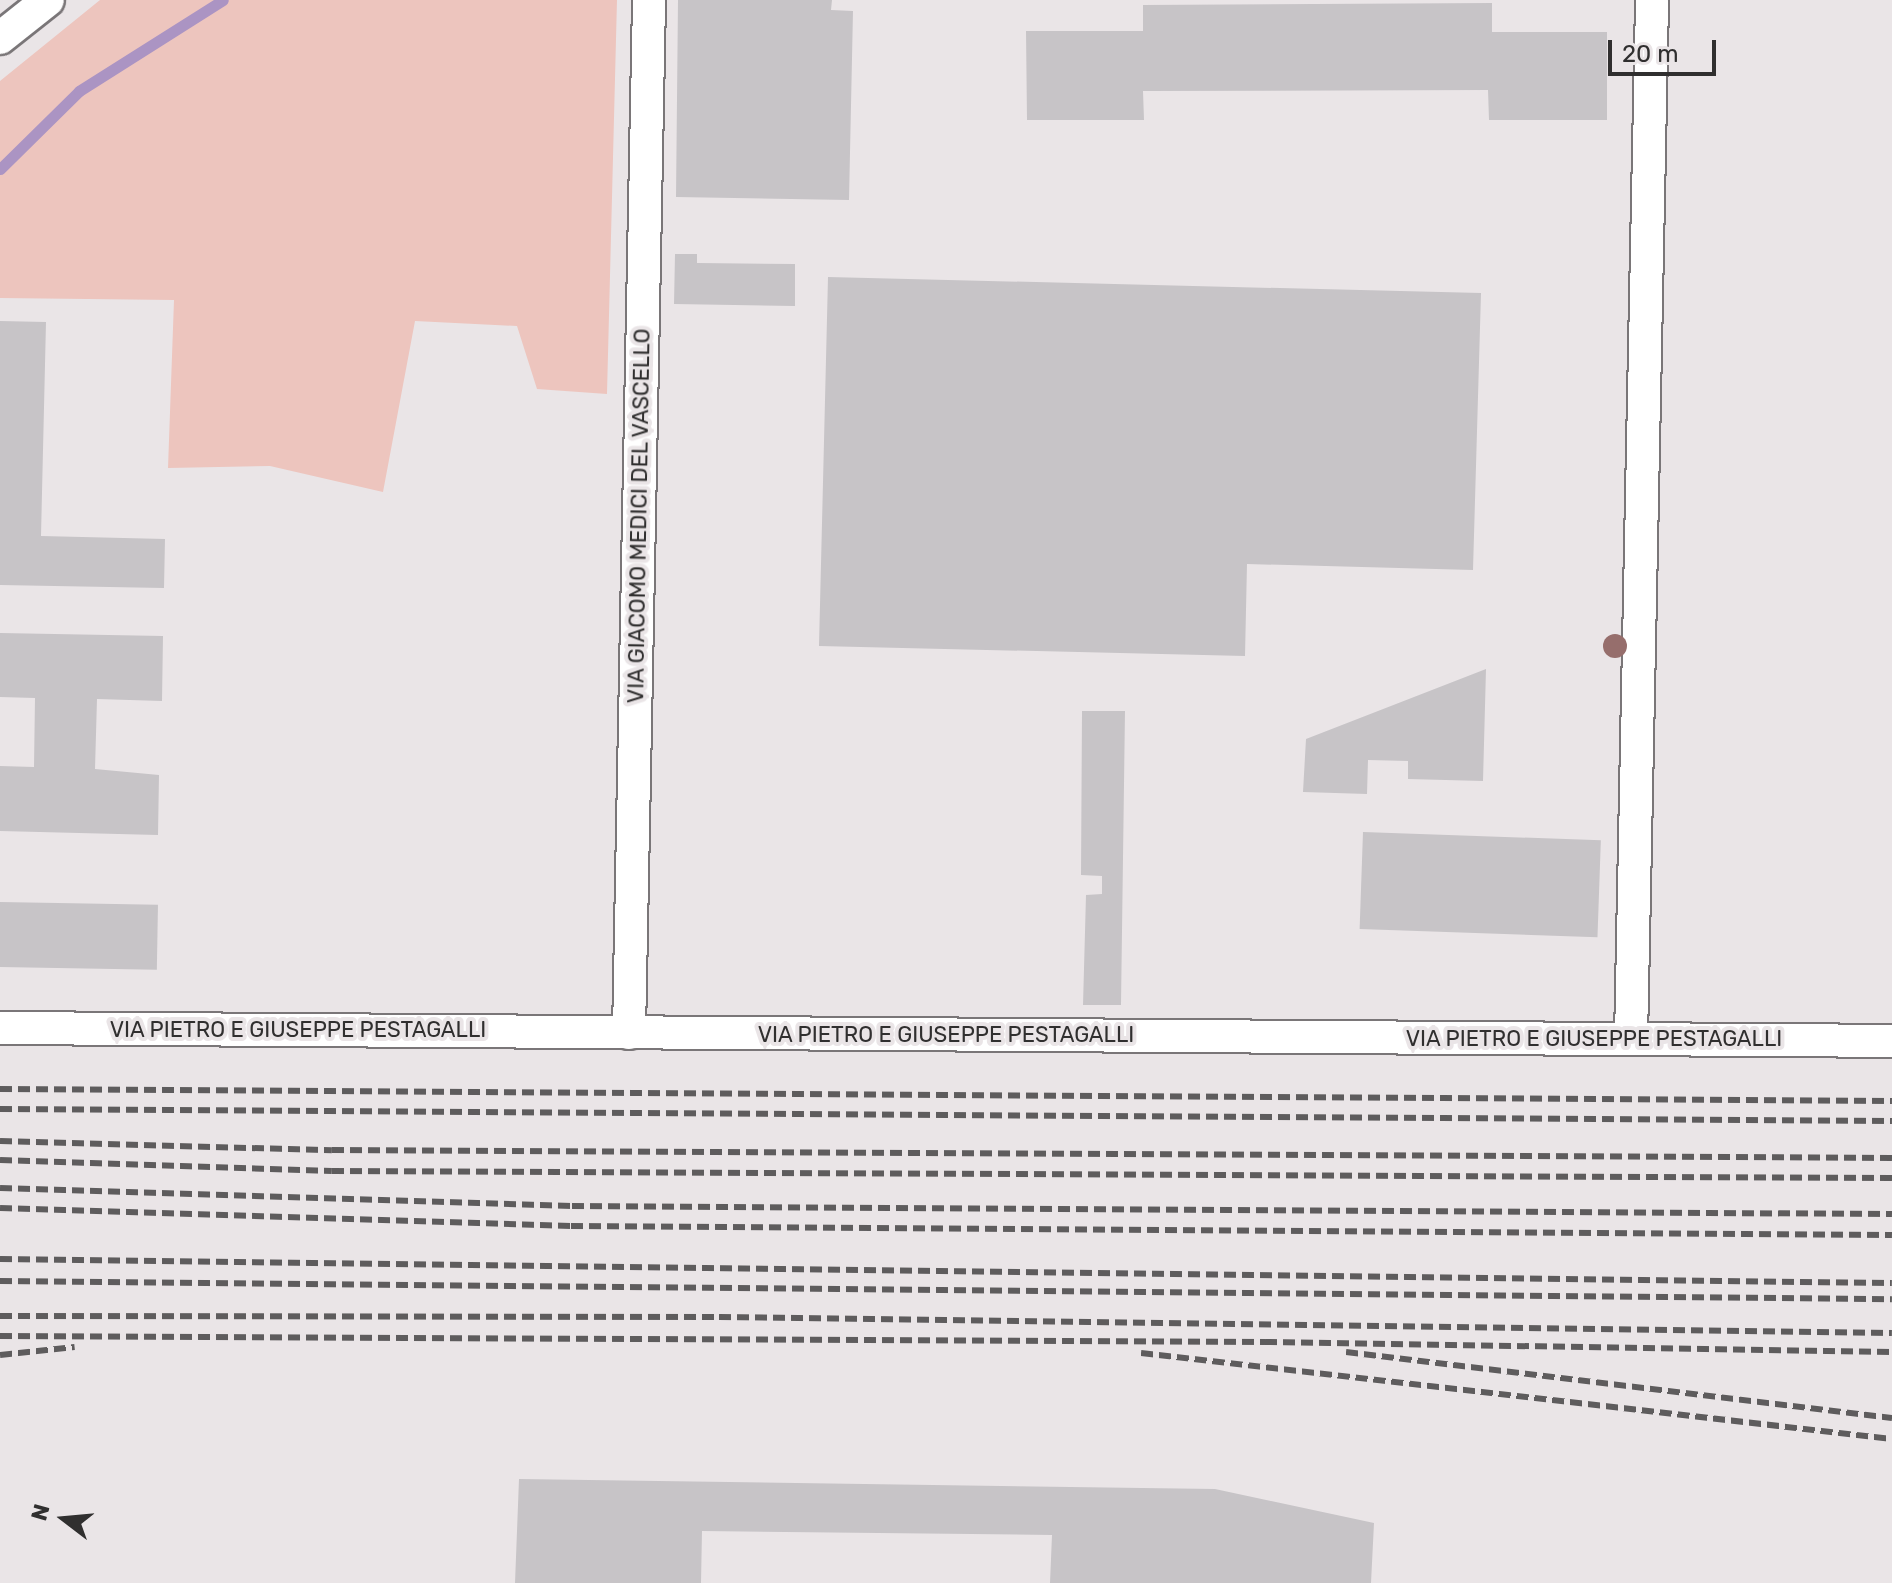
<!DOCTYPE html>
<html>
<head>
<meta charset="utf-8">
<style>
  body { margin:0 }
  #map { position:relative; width:1892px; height:1583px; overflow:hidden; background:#eae5e7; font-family:Rubik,sans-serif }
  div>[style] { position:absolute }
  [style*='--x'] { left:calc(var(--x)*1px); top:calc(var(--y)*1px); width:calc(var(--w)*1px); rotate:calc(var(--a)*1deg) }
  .green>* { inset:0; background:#edc5be }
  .stream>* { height:11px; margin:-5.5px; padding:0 5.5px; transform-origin:5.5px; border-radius:5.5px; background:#ab94c3 }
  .building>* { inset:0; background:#c7c4c7; transform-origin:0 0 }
  .roads { filter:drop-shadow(2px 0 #7a7678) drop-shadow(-2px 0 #7a7678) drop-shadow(0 2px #7a7678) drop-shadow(0 -2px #7a7678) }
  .street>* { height:32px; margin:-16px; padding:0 16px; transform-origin:16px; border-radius:16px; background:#fff }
  .rail>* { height:6px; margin-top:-3px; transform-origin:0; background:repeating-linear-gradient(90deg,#5e5c5d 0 12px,transparent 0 18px) }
  .trees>* { width:24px; height:24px; margin:-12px; border-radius:50%; background:#966e6c }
  span { translate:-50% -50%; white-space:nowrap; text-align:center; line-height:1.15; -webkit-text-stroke:8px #eae5e7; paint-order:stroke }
  .street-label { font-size:22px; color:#302f2f }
  .north { position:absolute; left:24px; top:1479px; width:80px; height:80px; -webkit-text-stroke:6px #eae5e7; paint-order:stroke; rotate:286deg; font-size:22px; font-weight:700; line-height:32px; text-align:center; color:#302f2f }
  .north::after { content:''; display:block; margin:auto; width:28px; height:36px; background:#302f2f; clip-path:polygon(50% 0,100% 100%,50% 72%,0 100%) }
  .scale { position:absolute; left:1608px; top:40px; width:108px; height:36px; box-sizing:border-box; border:4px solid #302f2f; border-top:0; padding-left:10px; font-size:24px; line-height:28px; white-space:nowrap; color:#302f2f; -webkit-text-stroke:6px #eae5e7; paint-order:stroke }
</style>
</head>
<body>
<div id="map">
  <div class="green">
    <i style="clip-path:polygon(100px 0,617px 0,607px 394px,537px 389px,517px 326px,415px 321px,383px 492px,270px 466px,168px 468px,174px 300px,0 298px,0 81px)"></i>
  </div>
  <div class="stream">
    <i style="--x:0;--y:169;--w:111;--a:-44.6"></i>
    <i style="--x:79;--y:91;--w:170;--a:-32.3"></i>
  </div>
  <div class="building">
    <i style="clip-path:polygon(678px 0,832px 0,831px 10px,853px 11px,849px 200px,676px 197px)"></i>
    <i style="clip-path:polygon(1492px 3px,1492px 32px,1607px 32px,1607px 120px,1489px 120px,1488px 90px,1143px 91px,1144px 120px,1027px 120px,1026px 31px,1143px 31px,1143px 5px)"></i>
    <i style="clip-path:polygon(675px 254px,697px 254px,697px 263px,795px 264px,795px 306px,674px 304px)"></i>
    <i style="clip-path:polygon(828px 277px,1481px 293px,1473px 570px,1247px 564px,1245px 656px,819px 646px)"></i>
    <i style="clip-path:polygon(0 321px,46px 322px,41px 536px,165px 539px,164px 588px,0 585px)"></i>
    <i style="clip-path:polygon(0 633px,163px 636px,162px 701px,97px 699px,95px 769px,159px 775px,158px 835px,0 831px,0 766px,34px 767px,35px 698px,0 697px)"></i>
    <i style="clip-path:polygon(1486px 669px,1483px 781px,1408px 779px,1408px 761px,1368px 760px,1367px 794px,1303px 792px,1306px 739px)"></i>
    <i style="clip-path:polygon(1082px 711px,1125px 711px,1121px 1005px,1083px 1005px,1086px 895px,1102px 894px,1102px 876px,1081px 875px)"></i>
    <i style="left:1363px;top:832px;width:238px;height:97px;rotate:2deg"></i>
    <i style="left:0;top:902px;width:158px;height:65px;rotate:1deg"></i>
    <i style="clip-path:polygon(519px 1479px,1215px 1489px,1374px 1523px,1371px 1583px,1050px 1583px,1052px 1535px,702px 1531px,701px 1583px,515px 1583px)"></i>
  </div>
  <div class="roads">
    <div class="street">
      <i style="--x:0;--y:38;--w:61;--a:-38.4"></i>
      <i style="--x:0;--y:1028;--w:1892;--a:0.39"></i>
      <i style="--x:629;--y:1033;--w:1033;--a:-88.89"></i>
      <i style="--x:1631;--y:1039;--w:1039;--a:-88.84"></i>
    </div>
  </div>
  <div class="rail">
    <i style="--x:0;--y:1089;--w:1892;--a:0.36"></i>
    <i style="--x:0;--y:1109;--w:1892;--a:0.36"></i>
    <i style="--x:0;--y:1141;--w:332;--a:1.6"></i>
    <i style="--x:332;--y:1150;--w:1560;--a:0.29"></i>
    <i style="--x:0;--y:1160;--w:332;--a:1.9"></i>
    <i style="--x:332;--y:1171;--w:1560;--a:0.26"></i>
    <i style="--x:0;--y:1188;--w:572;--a:1.8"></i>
    <i style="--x:572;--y:1206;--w:1320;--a:0.35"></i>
    <i style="--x:0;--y:1208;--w:571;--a:1.81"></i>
    <i style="--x:571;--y:1226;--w:1321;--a:0.39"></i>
    <i style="--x:0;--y:1259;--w:1892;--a:0.73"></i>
    <i style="--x:0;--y:1281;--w:1892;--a:0.55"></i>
    <i style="--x:0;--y:1316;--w:719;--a:0.08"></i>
    <i style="--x:719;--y:1317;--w:1173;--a:0.78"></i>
    <i style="--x:0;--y:1336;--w:1265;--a:0.27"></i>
    <i style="--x:1265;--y:1342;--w:627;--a:0.91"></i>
    <i style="--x:1346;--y:1352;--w:550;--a:6.89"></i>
    <i style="--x:1141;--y:1353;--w:756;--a:6.53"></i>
    <i style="--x:0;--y:1355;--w:75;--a:-6.1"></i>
  </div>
  <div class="trees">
    <i style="left:1615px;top:646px"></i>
  </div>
  <div class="street-label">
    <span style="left:639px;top:516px;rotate:-89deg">VIA GIACOMO MEDICI DEL VASCELLO</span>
    <span style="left:298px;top:1030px">VIA PIETRO E GIUSEPPE PESTAGALLI</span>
    <span style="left:946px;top:1035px">VIA PIETRO E GIUSEPPE PESTAGALLI</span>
    <span style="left:1594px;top:1039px">VIA PIETRO E GIUSEPPE PESTAGALLI</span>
  </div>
  <div class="north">N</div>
  <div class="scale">20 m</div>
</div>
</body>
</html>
